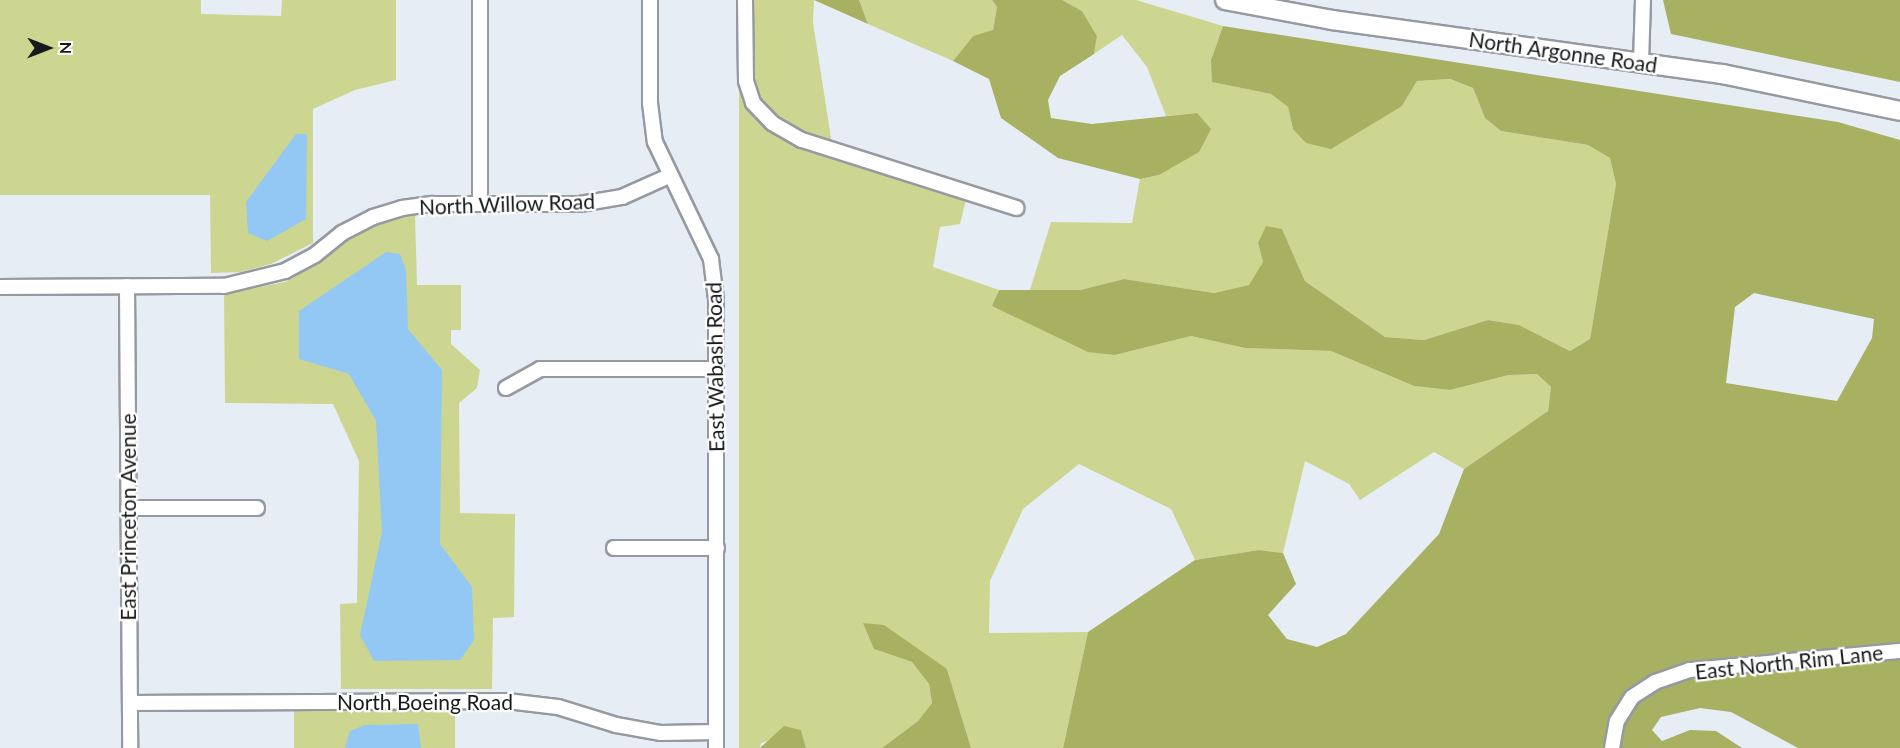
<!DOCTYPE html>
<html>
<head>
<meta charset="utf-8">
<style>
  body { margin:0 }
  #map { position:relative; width:1900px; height:748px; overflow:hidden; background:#e7edf5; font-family:Lato,sans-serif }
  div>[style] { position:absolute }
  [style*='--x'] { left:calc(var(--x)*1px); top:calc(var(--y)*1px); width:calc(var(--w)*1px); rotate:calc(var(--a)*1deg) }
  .green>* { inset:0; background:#cdd691; transform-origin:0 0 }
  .forest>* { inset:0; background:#a7b161 }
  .water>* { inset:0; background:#93c7f4 }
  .roads { filter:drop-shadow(2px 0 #959aa1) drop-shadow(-2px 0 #959aa1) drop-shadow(0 2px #959aa1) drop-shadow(0 -2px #959aa1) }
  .minor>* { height:14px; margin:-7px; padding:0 7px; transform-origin:7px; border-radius:7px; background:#fff }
  .major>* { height:18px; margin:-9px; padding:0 9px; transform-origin:9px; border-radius:9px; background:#fff }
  span { translate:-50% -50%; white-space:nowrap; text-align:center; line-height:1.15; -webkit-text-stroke:4.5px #fff; paint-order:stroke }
  .street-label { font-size:21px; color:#171a1c }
  .north { position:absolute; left:18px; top:18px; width:60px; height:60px; -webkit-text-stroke:4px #fff; paint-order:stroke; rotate:90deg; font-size:16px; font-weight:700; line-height:24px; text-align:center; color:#171a1c }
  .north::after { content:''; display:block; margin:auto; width:21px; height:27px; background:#171a1c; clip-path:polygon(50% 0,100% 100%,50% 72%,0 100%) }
</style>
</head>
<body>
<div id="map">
  <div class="green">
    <i style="clip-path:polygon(0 0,201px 0,201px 14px,281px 16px,282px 0,396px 0,396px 80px,355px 90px,313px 109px,313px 243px,271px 264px,241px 272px,211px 273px,210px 195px,0 195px)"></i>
    <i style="clip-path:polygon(739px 0,814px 0,813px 23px,832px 144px,969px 187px,960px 224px,940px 227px,933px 267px,999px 290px,992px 306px,1115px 355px,1191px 336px,1245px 348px,1331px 351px,1414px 386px,1450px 390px,1509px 375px,1537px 374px,1551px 387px,1548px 411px,1464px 469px,1434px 452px,1360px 500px,1349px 484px,1305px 461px,1283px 553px,1259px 550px,1195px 560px,1171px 509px,1079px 464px,1023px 509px,990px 581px,989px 633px,1088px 632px,1063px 748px,971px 748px,947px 669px,874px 649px,912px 662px,929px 684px,932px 703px,918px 721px,882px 748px,806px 748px,801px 730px,761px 743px,760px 748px,739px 748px)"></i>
    <i style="clip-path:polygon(859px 0,992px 0,997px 7px,993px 31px,973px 36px,953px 61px,868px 24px)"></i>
    <i style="clip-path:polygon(1062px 0,1136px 0,1223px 26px,1211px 60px,1213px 82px,1271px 94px,1288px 107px,1293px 129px,1402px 106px,1417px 81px,1450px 79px,1473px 88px,1485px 118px,1501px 131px,1588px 145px,1610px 158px,1616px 184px,1590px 339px,1570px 351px,1519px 325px,1488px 320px,1424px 340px,1385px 337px,1305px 281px,1282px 229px,1258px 243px,1263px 262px,1250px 285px,1214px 293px,1124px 279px,1080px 290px,1030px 290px,1051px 222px,1132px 223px,1140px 179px,1159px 175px,1196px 113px,1166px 116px,1147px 67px,1122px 35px,1094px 54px,1097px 36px,1082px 11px)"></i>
    <i style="clip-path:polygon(415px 214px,417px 285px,461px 285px,461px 330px,451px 330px,451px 344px,480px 370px,477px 388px,459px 403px,460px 513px,515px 514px,514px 617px,493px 618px,492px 689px,341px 689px,340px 604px,357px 603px,359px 461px,333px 404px,225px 403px,224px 294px,285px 282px,319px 263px,350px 239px,381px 224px)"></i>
    <i style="left:455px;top:710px;width:38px;height:161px;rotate:90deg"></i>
  </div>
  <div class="forest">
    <i style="clip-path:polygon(813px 0,859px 0,868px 24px,814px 0)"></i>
    <i style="clip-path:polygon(992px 0,1062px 0,1082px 11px,1097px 36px,1094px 54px,1060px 76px,1048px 100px,1051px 118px,1092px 124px,1197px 113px,1211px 129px,1199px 152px,1159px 175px,1140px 179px,1058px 158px,1001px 118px,989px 79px,953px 61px,973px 36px,993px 30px,997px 7px)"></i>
    <i style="clip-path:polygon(1663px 0,1900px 0,1900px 82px,1671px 34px)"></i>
    <i style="clip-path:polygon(evenodd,1223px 26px,1838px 122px,1900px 140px,1900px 748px,1798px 748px,1731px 712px,1700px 708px,1661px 717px,1652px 730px,1662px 741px,1690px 730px,1716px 731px,1742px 748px,1063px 748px,1088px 632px,1195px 560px,1259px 550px,1283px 553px,1296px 584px,1268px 615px,1287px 639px,1317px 647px,1346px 634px,1439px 534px,1464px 469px,1548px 411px,1551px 387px,1537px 374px,1509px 375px,1450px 390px,1414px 386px,1331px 351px,1245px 348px,1191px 336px,1115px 355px,1088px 352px,992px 306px,999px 290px,1080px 290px,1124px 279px,1214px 293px,1249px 285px,1263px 262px,1258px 243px,1266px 226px,1282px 229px,1305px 281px,1385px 337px,1424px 340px,1488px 320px,1519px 325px,1570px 351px,1590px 339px,1616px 184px,1610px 158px,1588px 145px,1501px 131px,1485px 118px,1473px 88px,1450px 79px,1417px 81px,1402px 106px,1331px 149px,1306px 143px,1293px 129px,1288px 107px,1271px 94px,1212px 82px,1211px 60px,1223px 26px,1754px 293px,1874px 319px,1872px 338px,1837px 401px,1726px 383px,1735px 307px,1754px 293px)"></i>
    <i style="clip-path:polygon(863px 623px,884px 625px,947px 669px,971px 748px,882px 748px,918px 721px,932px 703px,929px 684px,912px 662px,874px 649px)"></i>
    <i style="clip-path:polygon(784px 726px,801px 730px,806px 748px,760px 748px)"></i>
  </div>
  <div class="water">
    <i style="clip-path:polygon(296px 134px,307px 134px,306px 219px,267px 241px,248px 233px,246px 202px)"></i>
    <i style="clip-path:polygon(386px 252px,400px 254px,406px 270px,408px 329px,442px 370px,440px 544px,472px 587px,474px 640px,460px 660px,374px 661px,360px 635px,382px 532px,376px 421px,349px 374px,299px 359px,299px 311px)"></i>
    <i style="clip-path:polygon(418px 724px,421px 748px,345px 748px,350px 731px,365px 725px)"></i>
  </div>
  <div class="roads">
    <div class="minor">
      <i style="--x:650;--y:0;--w:103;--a:90"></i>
      <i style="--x:650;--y:103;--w:39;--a:83"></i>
      <i style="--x:655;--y:142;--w:130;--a:64.4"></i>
      <i style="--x:711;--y:259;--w:38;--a:83"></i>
      <i style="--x:716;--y:297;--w:451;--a:90"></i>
      <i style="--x:745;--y:0;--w:81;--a:89.3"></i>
      <i style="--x:746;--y:81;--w:23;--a:72"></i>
      <i style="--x:753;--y:103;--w:28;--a:46"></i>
      <i style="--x:772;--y:123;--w:34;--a:30"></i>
      <i style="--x:802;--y:140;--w:225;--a:17.6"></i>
      <i style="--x:1641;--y:63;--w:63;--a:-88.2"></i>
      <i style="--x:480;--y:204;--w:204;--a:-90"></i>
      <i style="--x:127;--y:286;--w:462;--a:89.6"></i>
      <i style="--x:0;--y:287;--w:224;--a:-0.3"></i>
      <i style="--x:224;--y:286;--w:63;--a:-13.8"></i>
      <i style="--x:285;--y:271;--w:34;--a:-28"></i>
      <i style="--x:315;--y:255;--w:35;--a:-39"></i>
      <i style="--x:342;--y:233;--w:35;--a:-27"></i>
      <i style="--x:373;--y:217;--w:30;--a:-17"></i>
      <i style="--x:402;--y:208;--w:30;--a:-8"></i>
      <i style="--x:432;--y:204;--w:148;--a:0"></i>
      <i style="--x:580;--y:204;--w:43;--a:-9.5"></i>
      <i style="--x:622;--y:197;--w:51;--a:-24.1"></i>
      <i style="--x:506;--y:388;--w:39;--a:-29"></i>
      <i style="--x:540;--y:369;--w:176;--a:0"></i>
      <i style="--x:128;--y:508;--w:129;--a:0"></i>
      <i style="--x:614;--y:548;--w:103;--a:0"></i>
      <i style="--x:130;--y:703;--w:377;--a:-0.3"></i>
      <i style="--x:507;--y:701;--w:51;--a:6.7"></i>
      <i style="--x:558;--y:707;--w:61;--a:17.2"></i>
      <i style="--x:616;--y:725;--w:46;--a:10.1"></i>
      <i style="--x:661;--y:733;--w:55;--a:-1"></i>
      <i style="--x:1612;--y:748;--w:27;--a:-80"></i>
      <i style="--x:1617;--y:721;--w:28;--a:-58"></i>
      <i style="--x:1632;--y:697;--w:27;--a:-33"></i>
      <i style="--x:1655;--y:682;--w:37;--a:-19"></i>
      <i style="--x:1690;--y:670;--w:211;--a:-5.2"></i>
    </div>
    <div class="major">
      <i style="--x:1225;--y:0;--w:109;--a:10.6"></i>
      <i style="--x:1332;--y:20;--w:394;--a:7.9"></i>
      <i style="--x:1722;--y:74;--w:182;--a:11.7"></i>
    </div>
  </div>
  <div class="street-label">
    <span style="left:1563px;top:52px;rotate:8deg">North Argonne Road</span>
    <span style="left:507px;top:204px;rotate:-2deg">North Willow Road</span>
    <span style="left:715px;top:367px;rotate:-91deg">East Wabash Road</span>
    <span style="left:128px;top:517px;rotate:-90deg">East Princeton Avenue</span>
    <span style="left:1789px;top:662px;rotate:-6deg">East North Rim Lane</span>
    <span style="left:425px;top:702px">North Boeing Road</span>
  </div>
  <div class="north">N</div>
</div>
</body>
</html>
